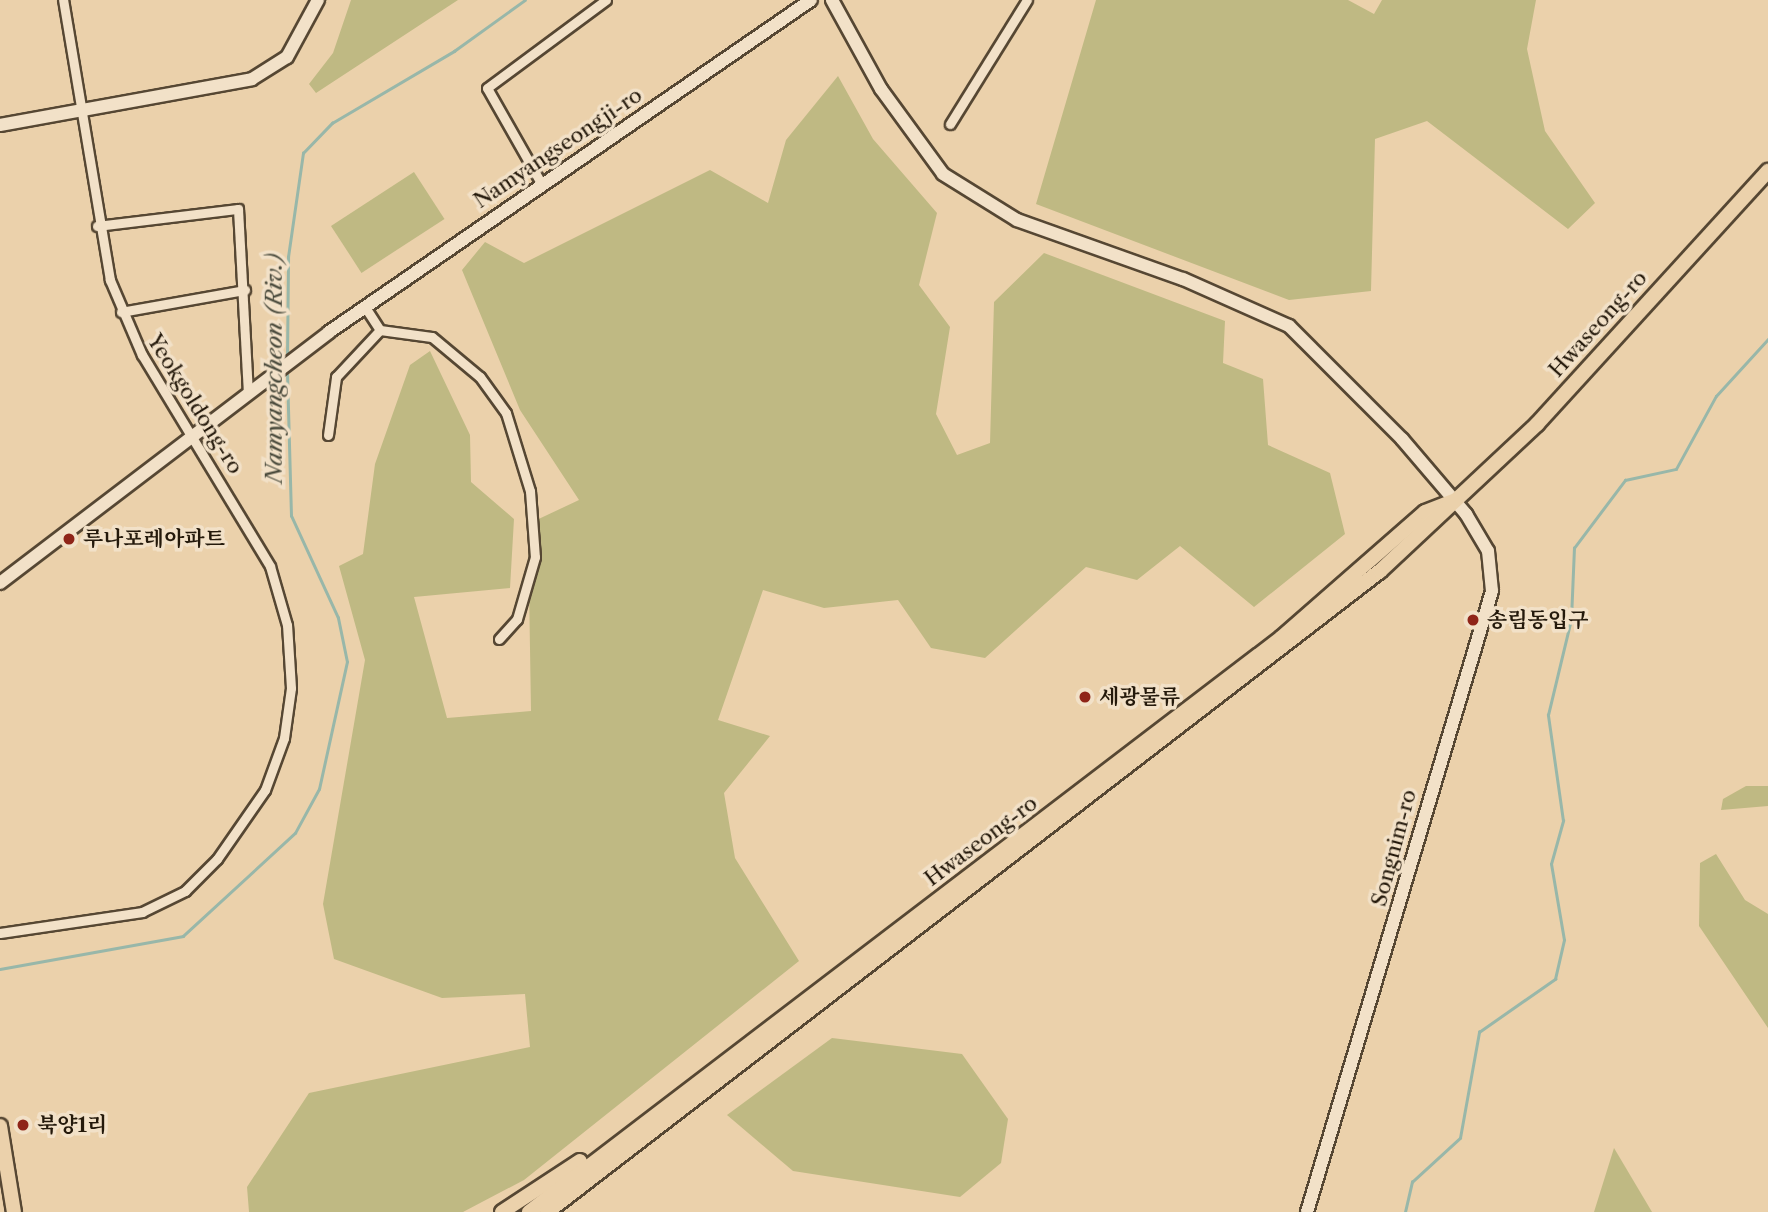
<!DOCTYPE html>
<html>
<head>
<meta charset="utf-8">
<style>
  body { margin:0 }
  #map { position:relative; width:1768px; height:1212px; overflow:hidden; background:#ebd1ab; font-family:"Libre Caslon Text","Noto Serif KR",serif }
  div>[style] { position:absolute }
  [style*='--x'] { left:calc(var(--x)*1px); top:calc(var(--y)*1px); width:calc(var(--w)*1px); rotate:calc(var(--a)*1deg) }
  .green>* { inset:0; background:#bfb983; transform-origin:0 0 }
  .stream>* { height:2.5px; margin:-1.25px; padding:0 1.25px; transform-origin:1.25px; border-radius:1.25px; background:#98b7a9 }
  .roads { filter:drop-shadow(2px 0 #564733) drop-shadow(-2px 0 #564733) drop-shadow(0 2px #564733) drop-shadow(0 -2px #564733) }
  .street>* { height:9px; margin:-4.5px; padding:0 4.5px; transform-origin:4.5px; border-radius:4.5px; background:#f2e1c8 }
  .secondary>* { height:12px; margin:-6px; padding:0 6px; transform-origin:6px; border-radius:6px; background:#f2e1c8 }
  .primary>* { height:14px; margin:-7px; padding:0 7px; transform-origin:7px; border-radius:7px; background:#ebd1ab }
  .dots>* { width:19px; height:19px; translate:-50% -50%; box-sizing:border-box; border:4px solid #f2e1c8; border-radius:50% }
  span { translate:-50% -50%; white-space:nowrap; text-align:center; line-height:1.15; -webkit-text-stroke:7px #f2e1c8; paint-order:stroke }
  .street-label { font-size:21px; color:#24190b }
  .poi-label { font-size:21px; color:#24190b; font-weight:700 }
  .left { translate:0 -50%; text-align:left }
  .water-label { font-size:23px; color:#47483a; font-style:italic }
</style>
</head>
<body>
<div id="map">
  <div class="green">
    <i style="clip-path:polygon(351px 0,458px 0,316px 93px,309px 84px,333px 53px)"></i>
    <i style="clip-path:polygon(1096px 0,1348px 0,1374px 14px,1382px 0,1536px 0,1527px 49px,1545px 131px,1595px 203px,1568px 229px,1427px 121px,1375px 139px,1371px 291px,1289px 300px,1036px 204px)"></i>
    <i style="clip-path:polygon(838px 76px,873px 139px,937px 213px,919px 285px,950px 327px,936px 414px,957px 455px,990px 443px,994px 302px,1044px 253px,1225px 321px,1223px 363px,1263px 379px,1268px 445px,1330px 473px,1345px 534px,1254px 607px,1180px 546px,1137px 580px,1086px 567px,985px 658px,931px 648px,898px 600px,824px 608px,763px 590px,718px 720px,770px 736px,724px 793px,735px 858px,799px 961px,524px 1180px,463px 1212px,249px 1212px,247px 1187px,309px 1093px,530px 1047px,525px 994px,442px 998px,334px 959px,323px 904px,365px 660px,339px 566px,363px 554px,375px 464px,410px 365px,430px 351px,470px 435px,471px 482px,514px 519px,510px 588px,414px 597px,447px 718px,531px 711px,528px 524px,579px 500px,520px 410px,462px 270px,485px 242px,524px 263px,710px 170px,768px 203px,786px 140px)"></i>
    <i style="left:414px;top:172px;width:56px;height:99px;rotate:57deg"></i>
    <i style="clip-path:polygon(1746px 786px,1768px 786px,1768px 806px,1721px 810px,1723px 799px)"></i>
    <i style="clip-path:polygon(1716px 854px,1745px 900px,1768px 914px,1768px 1028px,1699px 926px,1700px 863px)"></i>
    <i style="clip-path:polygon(832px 1038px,962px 1054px,1008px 1119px,1001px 1163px,960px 1197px,793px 1171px,727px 1115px)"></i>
    <i style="clip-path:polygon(1614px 1148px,1652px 1212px,1594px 1212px)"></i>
  </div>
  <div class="stream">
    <i style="--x:287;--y:359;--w:102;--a:-89.4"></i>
    <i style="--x:288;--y:257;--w:105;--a:-81.8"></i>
    <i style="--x:303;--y:153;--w:42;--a:-46"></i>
    <i style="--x:332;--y:123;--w:142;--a:-30.5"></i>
    <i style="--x:454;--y:51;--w:87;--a:-35.7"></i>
    <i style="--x:0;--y:969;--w:186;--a:-10.2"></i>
    <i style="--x:183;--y:936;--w:152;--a:-42.6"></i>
    <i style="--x:295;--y:833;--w:50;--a:-61.4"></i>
    <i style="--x:319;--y:789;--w:130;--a:-77.6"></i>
    <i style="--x:347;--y:662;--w:45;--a:-101.6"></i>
    <i style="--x:338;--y:618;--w:112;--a:-114.7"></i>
    <i style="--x:291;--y:516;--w:146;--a:-91.6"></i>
    <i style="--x:1405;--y:1212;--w:31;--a:-77"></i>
    <i style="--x:1412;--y:1182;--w:65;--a:-42.5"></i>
    <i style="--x:1460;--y:1138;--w:108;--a:-79.8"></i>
    <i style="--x:1479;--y:1032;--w:93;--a:-34.9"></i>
    <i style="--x:1555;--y:979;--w:40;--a:-77"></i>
    <i style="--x:1564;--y:940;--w:77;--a:-99.7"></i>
    <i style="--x:1551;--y:864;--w:45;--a:-74.4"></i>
    <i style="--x:1563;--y:821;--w:107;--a:-98.1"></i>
    <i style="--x:1548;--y:715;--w:99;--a:-76.5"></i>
    <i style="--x:1571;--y:619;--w:71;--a:-87.6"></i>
    <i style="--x:1574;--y:548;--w:85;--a:-53.1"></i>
    <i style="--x:1625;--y:480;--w:52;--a:-12.2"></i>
    <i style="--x:1676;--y:469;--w:83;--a:-61.3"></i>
    <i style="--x:1716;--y:396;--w:77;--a:-47.6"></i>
  </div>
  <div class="roads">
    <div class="street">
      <i style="--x:950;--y:124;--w:146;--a:-58.2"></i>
      <i style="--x:541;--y:183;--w:109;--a:-119.6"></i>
      <i style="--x:487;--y:88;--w:148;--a:-36.5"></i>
      <i style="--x:97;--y:226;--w:142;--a:-6.9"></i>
      <i style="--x:238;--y:209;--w:184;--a:86.9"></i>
      <i style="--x:365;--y:307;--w:27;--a:57"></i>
      <i style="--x:380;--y:330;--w:52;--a:7.7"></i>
      <i style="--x:432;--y:337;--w:62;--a:39.8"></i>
      <i style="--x:480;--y:377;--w:44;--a:54.2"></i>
      <i style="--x:506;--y:413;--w:82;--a:72.9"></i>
      <i style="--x:530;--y:491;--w:66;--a:85.7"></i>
      <i style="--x:535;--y:557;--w:65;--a:106.2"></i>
      <i style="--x:517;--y:619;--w:27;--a:132"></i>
      <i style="--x:121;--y:312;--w:126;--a:-10.1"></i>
      <i style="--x:328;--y:435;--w:59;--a:-82.1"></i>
      <i style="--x:336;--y:377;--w:64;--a:-46.9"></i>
      <i style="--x:0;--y:933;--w:144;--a:-8.4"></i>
      <i style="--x:142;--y:912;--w:48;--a:-26"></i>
      <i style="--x:185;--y:891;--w:45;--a:-45"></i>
      <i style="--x:217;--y:859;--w:84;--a:-55.2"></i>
      <i style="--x:265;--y:790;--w:55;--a:-69.9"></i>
      <i style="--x:284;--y:738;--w:50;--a:-82"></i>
      <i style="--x:291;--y:688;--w:63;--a:-93.6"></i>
      <i style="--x:287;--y:625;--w:61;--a:-106.1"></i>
      <i style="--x:270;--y:566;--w:247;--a:-121.2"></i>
      <i style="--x:142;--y:355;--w:82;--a:-113.1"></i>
      <i style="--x:110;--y:280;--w:284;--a:-99.5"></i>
    </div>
    <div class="secondary">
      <i style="--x:832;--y:0;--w:102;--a:61.2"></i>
      <i style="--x:881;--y:89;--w:105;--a:53.9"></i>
      <i style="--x:943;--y:174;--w:87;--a:31.9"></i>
      <i style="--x:1017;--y:220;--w:176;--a:19.6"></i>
      <i style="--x:1183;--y:279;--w:116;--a:23.9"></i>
      <i style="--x:1289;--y:326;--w:160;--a:45"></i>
      <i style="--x:1402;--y:439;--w:99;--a:49.5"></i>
      <i style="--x:1466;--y:514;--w:43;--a:59.3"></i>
      <i style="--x:1488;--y:551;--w:40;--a:84.3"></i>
      <i style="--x:1492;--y:591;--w:648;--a:106.59"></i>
      <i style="--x:0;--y:125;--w:256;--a:-10.3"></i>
      <i style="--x:252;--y:79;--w:41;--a:-32.2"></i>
      <i style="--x:287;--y:57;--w:65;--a:-61.5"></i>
      <i style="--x:0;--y:583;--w:414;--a:-37.3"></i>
      <i style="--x:329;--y:332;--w:585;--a:-34.56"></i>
    </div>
    <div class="primary">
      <i style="--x:0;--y:1126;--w:87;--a:80.8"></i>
      <i style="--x:502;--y:1212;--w:93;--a:-33.2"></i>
      <i style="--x:529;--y:1212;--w:946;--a:-37.35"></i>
      <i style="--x:1281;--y:638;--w:191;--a:-41.2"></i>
      <i style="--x:1425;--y:512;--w:31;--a:-21"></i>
      <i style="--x:547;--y:1212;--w:1051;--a:-37.58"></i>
      <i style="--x:1380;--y:571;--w:215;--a:-43.1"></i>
      <i style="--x:1537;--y:424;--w:343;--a:-47.6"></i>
    </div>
  </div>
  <div class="dots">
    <i style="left:69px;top:539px;background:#8f2418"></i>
    <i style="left:1473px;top:620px;background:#8f2418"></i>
    <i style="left:1085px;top:697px;background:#8f2418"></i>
    <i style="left:23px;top:1125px;background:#8f2418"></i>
  </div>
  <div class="street-label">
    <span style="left:558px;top:148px;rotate:-34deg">Namyangseongji-ro</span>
    <span style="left:1598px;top:324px;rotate:-48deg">Hwaseong-ro</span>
    <span style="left:195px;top:404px;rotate:58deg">Yeokgoldong-ro</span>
    <span style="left:981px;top:841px;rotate:-37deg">Hwaseong-ro</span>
    <span style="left:1394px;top:848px;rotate:-75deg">Songnim-ro</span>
  </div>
  <div class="poi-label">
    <span class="left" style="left:83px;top:539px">루나포레아파트</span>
    <span class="left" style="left:1487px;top:620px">송림동입구</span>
    <span class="left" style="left:1099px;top:697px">세광물류</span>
    <span class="left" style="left:37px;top:1125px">북양1리</span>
  </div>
  <div class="water-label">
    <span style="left:274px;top:368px;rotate:-90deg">Namyangcheon (Riv.)</span>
  </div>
</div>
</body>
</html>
